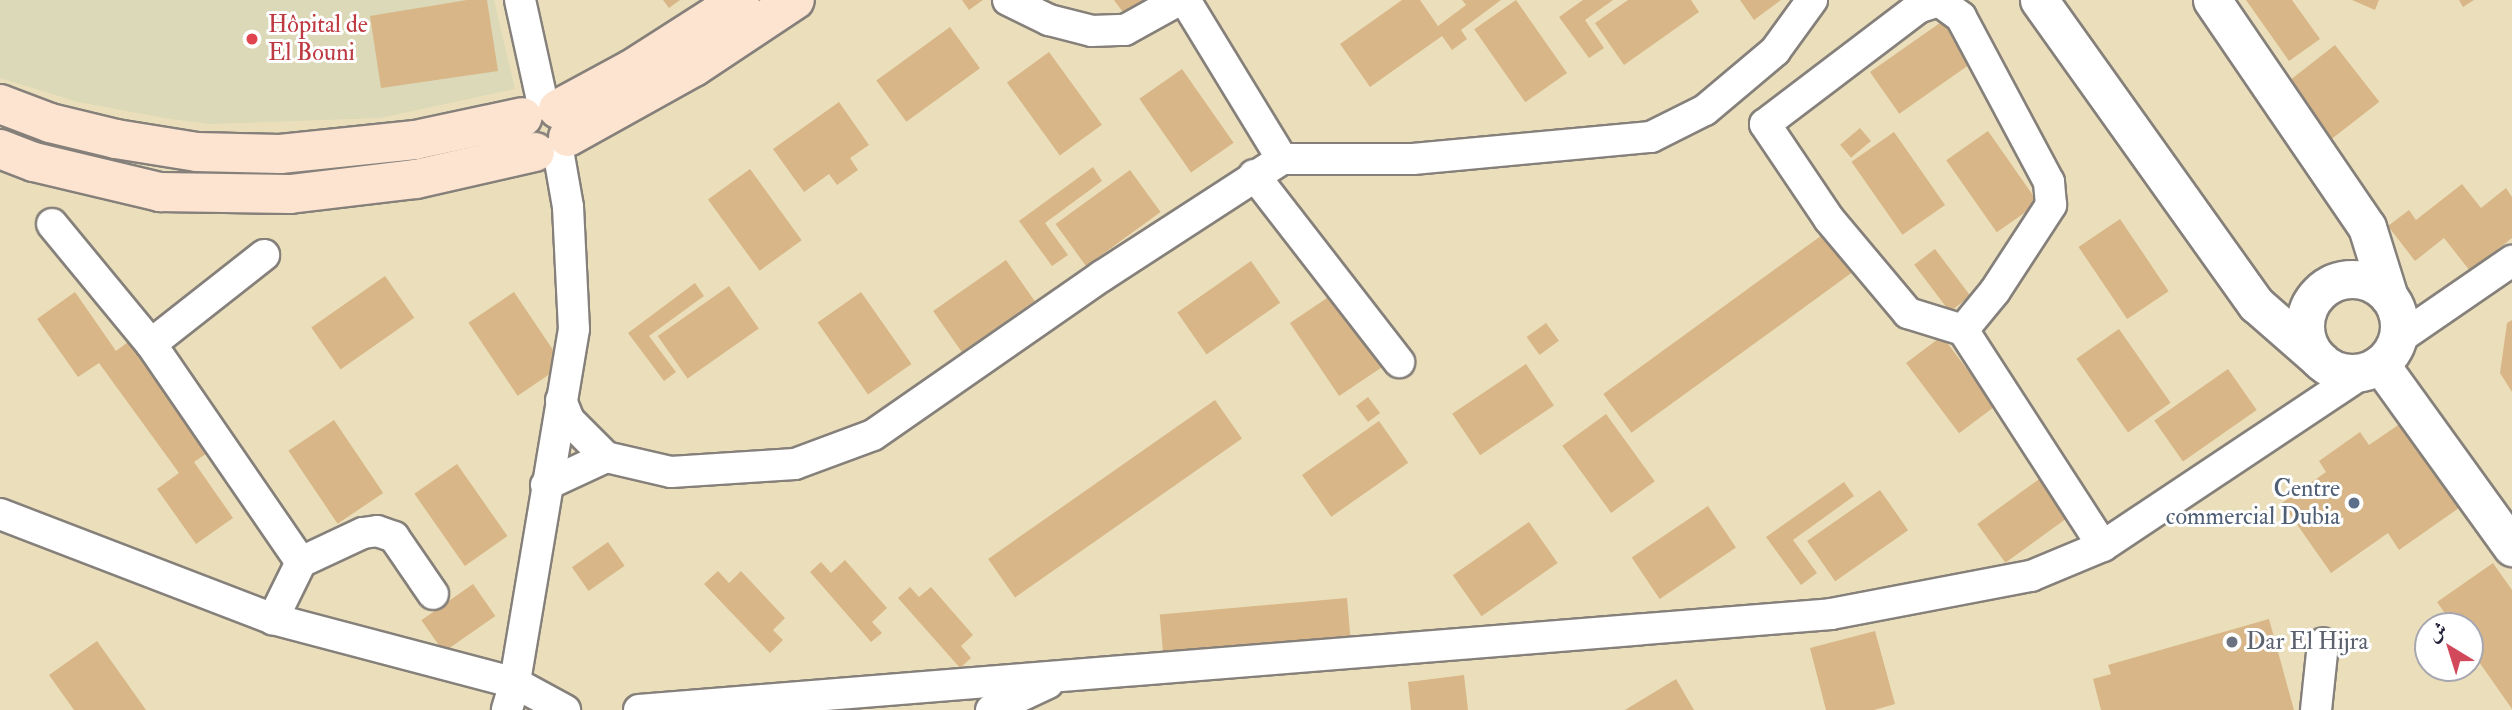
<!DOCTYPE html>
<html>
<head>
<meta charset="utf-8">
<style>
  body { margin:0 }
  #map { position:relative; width:2512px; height:710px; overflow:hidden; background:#ebdfbb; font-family:"IM FELL Double Pica",Amiri,serif }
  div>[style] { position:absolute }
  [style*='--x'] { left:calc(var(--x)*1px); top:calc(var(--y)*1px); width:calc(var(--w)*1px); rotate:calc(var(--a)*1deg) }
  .built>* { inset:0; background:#dbd9b8 }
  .building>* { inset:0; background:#d8b687; transform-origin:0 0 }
  .roads { filter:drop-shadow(2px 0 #86807b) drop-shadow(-2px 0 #86807b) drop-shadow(0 2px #86807b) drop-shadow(0 -2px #86807b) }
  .minor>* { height:30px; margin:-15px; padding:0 15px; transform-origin:15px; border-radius:15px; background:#fff }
  .tertiary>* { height:37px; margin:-18.5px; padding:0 18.5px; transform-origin:18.5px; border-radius:18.5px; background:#fff }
  .tertiary>.ring { margin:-18.5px; padding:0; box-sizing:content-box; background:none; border:37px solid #fff; border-radius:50% }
  .secondary>* { height:38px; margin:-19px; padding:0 19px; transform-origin:19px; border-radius:19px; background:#fde4d1 }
  .dots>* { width:19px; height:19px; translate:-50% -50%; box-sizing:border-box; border:4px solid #fff; border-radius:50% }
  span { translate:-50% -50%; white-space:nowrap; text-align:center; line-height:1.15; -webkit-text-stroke:6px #fff; paint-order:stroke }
  .health-label { font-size:24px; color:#be3a42 }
  .left { translate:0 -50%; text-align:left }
  .service-label { font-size:24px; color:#4e5e75 }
  .right { translate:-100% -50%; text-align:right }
  .worship-label { font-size:24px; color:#5b616d }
  .north { position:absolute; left:2414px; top:612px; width:70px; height:70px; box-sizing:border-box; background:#fff; border:2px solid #a7a7b1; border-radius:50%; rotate:322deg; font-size:19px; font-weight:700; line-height:28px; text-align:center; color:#22223b }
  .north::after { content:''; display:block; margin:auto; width:24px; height:32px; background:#d1495b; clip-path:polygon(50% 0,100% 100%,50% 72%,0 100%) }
</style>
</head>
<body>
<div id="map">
  <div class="built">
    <i style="clip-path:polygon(0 0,494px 0,515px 89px,380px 118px,210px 124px,170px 119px,78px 102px,0 78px)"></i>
  </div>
  <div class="building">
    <i style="clip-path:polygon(467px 0,487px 0,498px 71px,381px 88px,370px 16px)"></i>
    <i style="clip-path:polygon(663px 0,680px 0,669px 8px)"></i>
    <i style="clip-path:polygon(962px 0,983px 0,969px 10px)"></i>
    <i style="clip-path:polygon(1114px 0,1147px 0,1125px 15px)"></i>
    <i style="clip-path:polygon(1402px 0,1420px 0,1438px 26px,1466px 5px,1462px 0,1501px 0,1461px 30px,1467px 39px,1452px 50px,1442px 36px,1370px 87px,1340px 44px)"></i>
    <i style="left:1516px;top:0;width:89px;height:51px;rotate:55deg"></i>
    <i style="clip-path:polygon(1583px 0,1613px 0,1585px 20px,1604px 48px,1589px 58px,1559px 17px)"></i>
    <i style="clip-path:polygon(1628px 0,1691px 0,1699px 12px,1624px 65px,1595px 23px)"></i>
    <i style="clip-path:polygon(1740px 0,1781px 0,1754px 20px)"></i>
    <i style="clip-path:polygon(2246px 0,2292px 0,2320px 39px,2289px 61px)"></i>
    <i style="clip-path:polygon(2352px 0,2379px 0,2375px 10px)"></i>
    <i style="clip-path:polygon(2459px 0,2474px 0,2463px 7px)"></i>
    <i style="left:1947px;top:18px;width:51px;height:94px;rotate:55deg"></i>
    <i style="left:950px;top:27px;width:51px;height:91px;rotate:54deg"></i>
    <i style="left:2335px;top:45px;width:72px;height:63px;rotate:52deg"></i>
    <i style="left:1049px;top:52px;width:90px;height:52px;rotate:54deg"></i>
    <i style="left:1182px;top:69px;width:90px;height:52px;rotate:55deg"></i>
    <i style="clip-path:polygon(839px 102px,869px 145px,850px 158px,858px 170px,837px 185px,829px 174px,804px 192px,773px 149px)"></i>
    <i style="left:1860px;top:128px;width:17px;height:26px;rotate:50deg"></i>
    <i style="left:1988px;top:131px;width:88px;height:51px;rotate:55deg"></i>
    <i style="left:1894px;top:132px;width:89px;height:52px;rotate:55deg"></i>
    <i style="clip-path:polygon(1093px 167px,1102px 181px,1045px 223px,1068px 255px,1052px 266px,1019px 221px)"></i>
    <i style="left:750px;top:169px;width:88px;height:52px;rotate:54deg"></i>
    <i style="left:1130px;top:170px;width:52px;height:92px;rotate:54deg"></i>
    <i style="clip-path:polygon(2462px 184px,2481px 208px,2506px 188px,2512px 197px,2512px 238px,2470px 271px,2444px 238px,2415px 261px,2388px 226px,2409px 210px,2416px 220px)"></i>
    <i style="left:2120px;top:219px;width:87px;height:50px;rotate:56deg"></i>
    <i style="left:1829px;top:230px;width:48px;height:279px;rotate:54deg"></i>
    <i style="left:1935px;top:249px;width:59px;height:26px;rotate:53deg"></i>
    <i style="left:1006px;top:260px;width:50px;height:89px;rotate:55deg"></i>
    <i style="left:1251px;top:261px;width:51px;height:90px;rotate:55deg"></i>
    <i style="left:385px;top:276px;width:51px;height:90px;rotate:55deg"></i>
    <i style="clip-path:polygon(695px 283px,704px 296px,649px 336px,676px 372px,664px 381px,628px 333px)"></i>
    <i style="left:729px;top:286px;width:52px;height:87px;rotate:55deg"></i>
    <i style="clip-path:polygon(75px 292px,116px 351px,136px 336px,216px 447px,194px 462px,233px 518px,196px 544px,157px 489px,179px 473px,99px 363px,78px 377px,37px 319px)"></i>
    <i style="left:514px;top:292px;width:88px;height:55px;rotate:56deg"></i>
    <i style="left:861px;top:292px;width:88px;height:53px;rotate:55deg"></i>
    <i style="left:1333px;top:294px;width:88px;height:52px;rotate:56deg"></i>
    <i style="clip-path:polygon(2512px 320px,2512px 392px,2500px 373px,2507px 323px)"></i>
    <i style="left:1546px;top:323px;width:22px;height:24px;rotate:54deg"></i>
    <i style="left:2119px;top:329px;width:90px;height:52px;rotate:55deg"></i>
    <i style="left:1942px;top:336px;width:88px;height:45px;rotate:53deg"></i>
    <i style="left:1526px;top:364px;width:50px;height:89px;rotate:56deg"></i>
    <i style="left:2228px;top:369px;width:50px;height:90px;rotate:55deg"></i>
    <i style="left:1368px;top:397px;width:20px;height:15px;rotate:53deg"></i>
    <i style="left:1215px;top:400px;width:47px;height:277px;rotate:55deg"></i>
    <i style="left:1606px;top:414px;width:83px;height:54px;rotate:54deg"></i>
    <i style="clip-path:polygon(2407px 419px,2466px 503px,2399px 550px,2388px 533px,2331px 573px,2282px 503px,2326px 472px,2319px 461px,2360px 432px,2369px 445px)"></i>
    <i style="left:334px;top:420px;width:88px;height:55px;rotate:56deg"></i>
    <i style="left:1379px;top:421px;width:51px;height:94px;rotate:55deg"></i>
    <i style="left:457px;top:464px;width:88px;height:52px;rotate:55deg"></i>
    <i style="left:2046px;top:474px;width:48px;height:85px;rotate:54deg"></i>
    <i style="clip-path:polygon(1844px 482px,1854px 496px,1793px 540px,1817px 573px,1801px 585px,1766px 537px)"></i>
    <i style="left:1880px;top:490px;width:49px;height:89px;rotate:55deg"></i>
    <i style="left:1708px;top:506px;width:50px;height:92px;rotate:56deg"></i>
    <i style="left:1529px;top:522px;width:50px;height:93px;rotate:55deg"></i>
    <i style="left:608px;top:542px;width:29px;height:44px;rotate:55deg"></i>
    <i style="clip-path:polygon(845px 560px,887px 608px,872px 622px,882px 633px,871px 642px,810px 572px,821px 562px,831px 573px)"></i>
    <i style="clip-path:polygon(2493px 563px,2512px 590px,2512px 709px,2470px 649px,2470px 626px,2454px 626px,2437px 602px)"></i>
    <i style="clip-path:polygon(718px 571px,729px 583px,741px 571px,785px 618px,773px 630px,783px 640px,770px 653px,704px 584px)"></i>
    <i style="left:473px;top:584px;width:39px;height:63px;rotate:55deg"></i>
    <i style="clip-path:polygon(910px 587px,919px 597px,931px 587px,973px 635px,961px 646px,971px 658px,960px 668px,898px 598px)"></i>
    <i style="left:1347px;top:598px;width:38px;height:188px;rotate:85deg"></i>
    <i style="clip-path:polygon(2269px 619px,2294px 710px,2101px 710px,2093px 679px,2111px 674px,2108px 665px)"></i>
    <i style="clip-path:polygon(1875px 631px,1895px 704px,1874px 710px,1826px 710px,1810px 648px)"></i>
    <i style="clip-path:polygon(97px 641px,146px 710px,74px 710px,49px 675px)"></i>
    <i style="clip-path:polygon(1464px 675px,1468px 710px,1411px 710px,1408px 682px)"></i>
    <i style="clip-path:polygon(1676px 679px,1694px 710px,1625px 710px)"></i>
  </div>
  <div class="roads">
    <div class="minor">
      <i style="--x:520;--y:0;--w:107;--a:77.6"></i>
      <i style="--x:1008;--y:0;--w:46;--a:26"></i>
      <i style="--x:1049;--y:20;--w:44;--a:14.3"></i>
      <i style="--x:1092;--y:31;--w:33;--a:-2"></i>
      <i style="--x:1125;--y:30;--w:62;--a:-29.1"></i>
      <i style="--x:1185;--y:0;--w:186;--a:58.6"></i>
      <i style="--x:558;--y:150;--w:58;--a:80"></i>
      <i style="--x:568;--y:207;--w:122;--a:87.2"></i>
      <i style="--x:574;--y:329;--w:359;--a:99.5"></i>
      <i style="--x:515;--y:683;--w:57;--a:28.4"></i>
      <i style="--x:1254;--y:175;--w:237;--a:52.2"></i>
      <i style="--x:52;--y:224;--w:156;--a:50.5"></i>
      <i style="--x:151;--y:344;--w:265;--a:55.5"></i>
      <i style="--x:301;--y:562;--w:64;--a:116.2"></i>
      <i style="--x:1963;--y:330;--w:50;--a:-50.6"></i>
      <i style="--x:1995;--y:291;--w:103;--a:-56.9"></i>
      <i style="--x:2051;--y:205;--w:23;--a:-95"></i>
      <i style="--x:2049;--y:182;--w:187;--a:-118.1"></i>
      <i style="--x:1961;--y:17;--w:27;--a:-144"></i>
      <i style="--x:1939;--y:1;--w:22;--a:162"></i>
      <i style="--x:1918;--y:8;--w:192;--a:142.8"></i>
      <i style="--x:1765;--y:124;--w:115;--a:56"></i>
      <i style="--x:1829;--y:219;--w:123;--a:50"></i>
      <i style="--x:1908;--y:313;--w:58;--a:17.2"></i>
      <i style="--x:1963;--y:330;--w:257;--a:57.1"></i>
      <i style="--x:2397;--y:340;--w:140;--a:-34.5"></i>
      <i style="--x:151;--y:344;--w:144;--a:-38.2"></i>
      <i style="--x:561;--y:400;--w:22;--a:68"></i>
      <i style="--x:569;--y:420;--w:52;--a:45"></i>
      <i style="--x:606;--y:457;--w:67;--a:13"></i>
      <i style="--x:671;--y:472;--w:124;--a:-3.7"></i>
      <i style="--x:795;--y:464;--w:83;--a:-20.4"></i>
      <i style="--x:873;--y:435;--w:279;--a:-34.8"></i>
      <i style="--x:1102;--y:276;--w:215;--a:-33"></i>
      <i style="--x:1282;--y:159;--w:131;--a:0"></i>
      <i style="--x:1413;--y:159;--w:239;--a:-5.3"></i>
      <i style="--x:1651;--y:137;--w:60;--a:-26.6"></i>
      <i style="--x:1705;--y:110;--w:92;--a:-40.1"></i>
      <i style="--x:1775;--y:51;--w:63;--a:-54"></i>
      <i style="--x:546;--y:485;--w:66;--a:-25"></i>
      <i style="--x:0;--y:514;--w:292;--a:21"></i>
      <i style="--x:273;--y:619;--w:250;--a:14.8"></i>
      <i style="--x:515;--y:683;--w:28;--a:107"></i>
      <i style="--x:301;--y:562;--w:68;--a:-25.1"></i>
      <i style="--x:363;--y:533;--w:14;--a:-8"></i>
      <i style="--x:377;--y:531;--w:18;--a:19"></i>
      <i style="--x:394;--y:537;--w:69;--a:55.6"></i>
      <i style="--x:639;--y:710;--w:1196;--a:-4.6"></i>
      <i style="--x:1831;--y:614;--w:204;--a:-10.8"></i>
      <i style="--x:2031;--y:576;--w:78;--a:-22.6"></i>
      <i style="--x:2103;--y:546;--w:315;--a:-33.7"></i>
      <i style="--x:991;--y:710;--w:63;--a:-25.3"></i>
      <i style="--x:2316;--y:710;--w:67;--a:-84"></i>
    </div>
    <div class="tertiary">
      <i style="--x:2039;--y:0;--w:374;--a:54.5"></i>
      <i style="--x:2256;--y:304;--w:85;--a:41.2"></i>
      <i style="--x:2212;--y:0;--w:275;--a:55.7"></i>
      <i style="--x:2367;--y:227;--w:73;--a:72.6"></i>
      <i class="ring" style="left:2305px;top:279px;width:57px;height:57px"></i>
      <i style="--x:2380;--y:364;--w:226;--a:54.2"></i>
    </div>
    <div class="secondary">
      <i style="--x:0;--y:104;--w:53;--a:20.8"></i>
      <i style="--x:50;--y:123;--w:68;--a:13.6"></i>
      <i style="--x:116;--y:139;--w:82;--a:9.1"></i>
      <i style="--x:197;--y:152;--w:83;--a:1.4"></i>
      <i style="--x:280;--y:154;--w:136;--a:-5.9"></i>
      <i style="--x:415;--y:140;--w:110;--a:-12"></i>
      <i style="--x:558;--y:109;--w:84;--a:-28.4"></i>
      <i style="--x:632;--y:69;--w:128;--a:-32.6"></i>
      <i style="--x:568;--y:137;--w:144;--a:-29.1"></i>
      <i style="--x:694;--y:67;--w:121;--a:-33.6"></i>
      <i style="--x:0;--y:149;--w:36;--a:21"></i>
      <i style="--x:34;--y:162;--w:130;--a:13.4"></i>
      <i style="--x:160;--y:192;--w:130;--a:0.9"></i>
      <i style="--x:290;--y:194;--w:127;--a:-6.8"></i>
      <i style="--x:416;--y:179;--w:122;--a:-12.8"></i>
    </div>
  </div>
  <div class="dots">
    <i style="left:252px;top:39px;background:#e0444e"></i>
    <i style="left:2354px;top:503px;background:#5c6f8a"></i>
    <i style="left:2232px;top:642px;background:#6b7280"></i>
  </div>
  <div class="health-label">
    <span class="left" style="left:268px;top:39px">Hôpital de<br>El Bouni</span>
  </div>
  <div class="service-label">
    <span class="right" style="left:2340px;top:503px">Centre<br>commercial Dubia</span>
  </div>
  <div class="worship-label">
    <span class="left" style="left:2246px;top:642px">Dar El Hijra</span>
  </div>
  <div class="north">ش</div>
</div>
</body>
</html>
